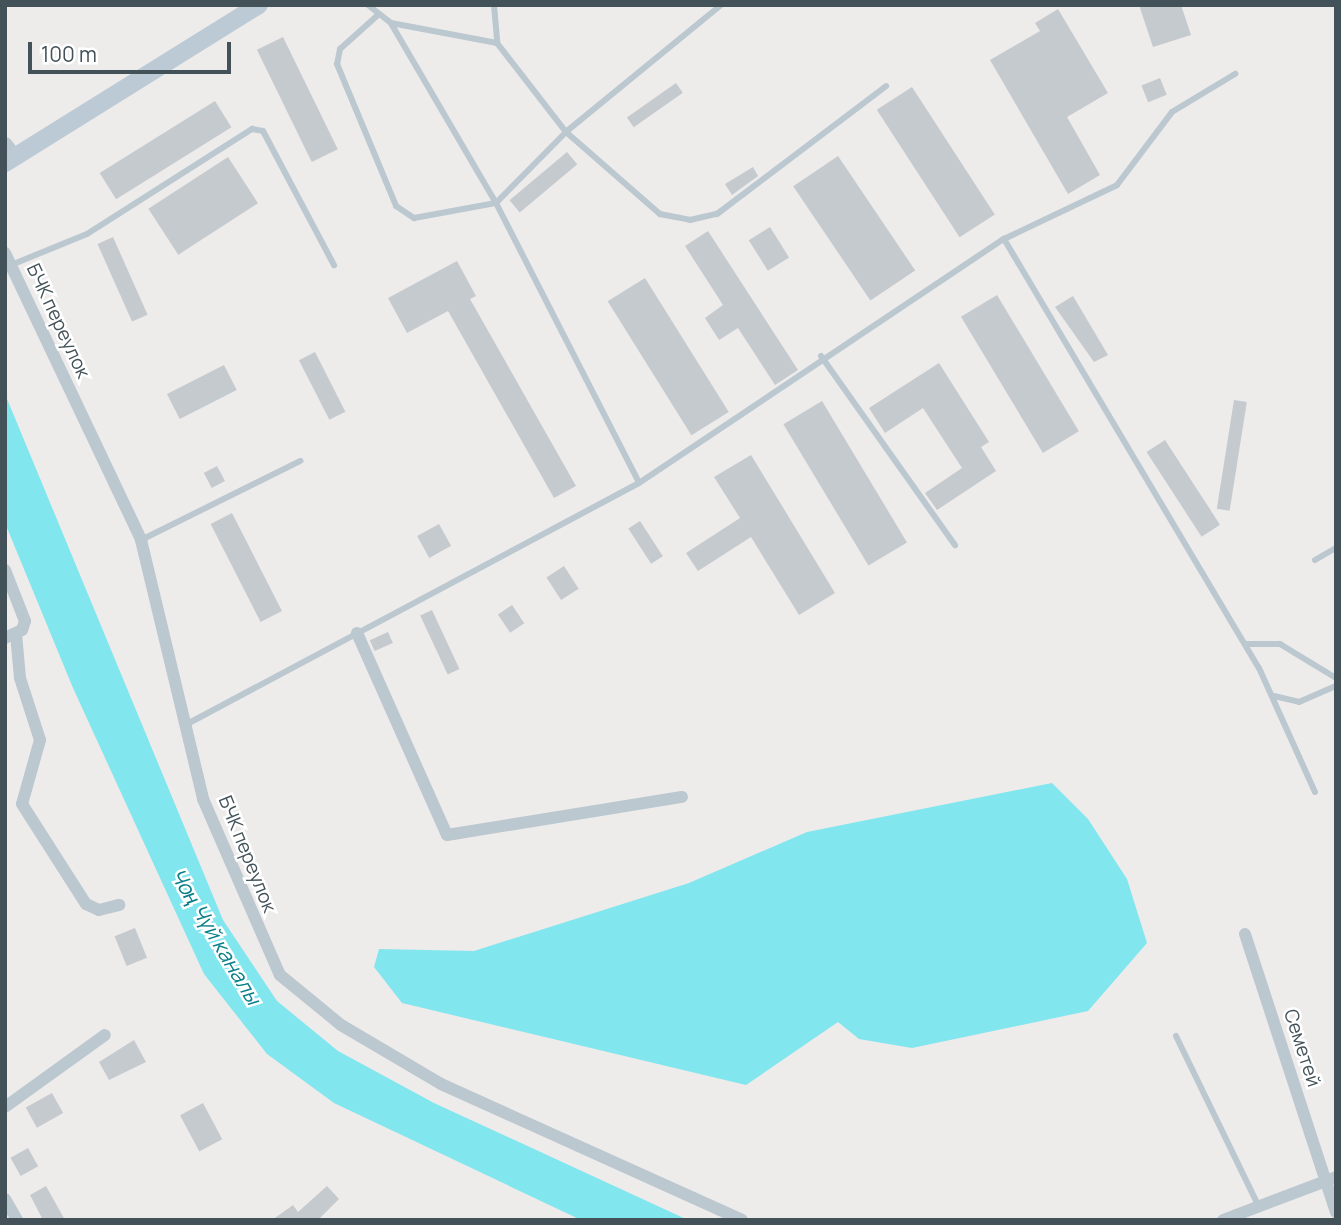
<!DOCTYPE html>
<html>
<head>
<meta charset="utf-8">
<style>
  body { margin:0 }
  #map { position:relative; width:1341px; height:1225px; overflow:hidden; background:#eeebeb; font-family:Manrope,sans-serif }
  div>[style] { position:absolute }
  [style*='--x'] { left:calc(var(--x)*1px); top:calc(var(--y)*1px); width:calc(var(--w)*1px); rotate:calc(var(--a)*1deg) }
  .water>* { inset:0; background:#81e6ee }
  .building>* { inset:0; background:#c5cacf; transform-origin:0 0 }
  .service>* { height:6px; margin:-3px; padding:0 3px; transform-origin:3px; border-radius:3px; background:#bbc8cf }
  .minor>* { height:12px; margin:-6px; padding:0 6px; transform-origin:6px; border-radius:6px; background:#bbc8cf }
  .tertiary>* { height:16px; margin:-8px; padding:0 8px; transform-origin:8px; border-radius:8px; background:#bbc8cf }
  .secondary>* { height:18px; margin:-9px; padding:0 9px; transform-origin:9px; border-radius:9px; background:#bbcad4 }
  span { translate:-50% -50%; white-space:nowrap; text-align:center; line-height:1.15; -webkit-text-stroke:5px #fff; paint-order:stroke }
  .street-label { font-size:19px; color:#435259 }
  .water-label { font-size:21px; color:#09808a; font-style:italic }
  .frame { position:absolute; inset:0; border:7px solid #435259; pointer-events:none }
  .scale { position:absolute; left:28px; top:42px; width:203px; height:32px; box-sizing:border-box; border:4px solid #435259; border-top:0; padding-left:9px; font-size:21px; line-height:24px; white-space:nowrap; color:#435259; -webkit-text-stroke:5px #fff; paint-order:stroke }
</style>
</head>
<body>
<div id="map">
  <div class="water">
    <i style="clip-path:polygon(5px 394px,223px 920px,277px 1001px,338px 1051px,434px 1103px,688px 1220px,581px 1220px,334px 1103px,267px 1054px,204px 974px,73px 688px,5px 523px)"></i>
    <i style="clip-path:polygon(1052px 783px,1088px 819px,1127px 879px,1147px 943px,1088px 1011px,912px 1048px,859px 1039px,838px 1022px,746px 1085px,402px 1003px,374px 967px,379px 949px,474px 951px,689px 883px,807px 832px)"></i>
  </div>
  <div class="building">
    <i style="clip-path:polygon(1139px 5px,1181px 5px,1191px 35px,1153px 47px)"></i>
    <i style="clip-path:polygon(1058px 9px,1108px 93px,1067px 117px,1100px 175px,1068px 194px,990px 60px,1040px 31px,1035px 23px)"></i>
    <i style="left:283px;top:37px;width:125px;height:29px;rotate:64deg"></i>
    <i style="left:1160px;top:78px;width:18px;height:20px;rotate:68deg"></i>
    <i style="left:676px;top:83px;width:12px;height:60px;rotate:55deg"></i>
    <i style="left:912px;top:87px;width:152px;height:42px;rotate:57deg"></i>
    <i style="left:215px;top:101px;width:31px;height:136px;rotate:58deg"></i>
    <i style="left:567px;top:152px;width:16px;height:75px;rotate:50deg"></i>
    <i style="left:838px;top:156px;width:138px;height:54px;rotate:56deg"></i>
    <i style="left:228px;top:157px;width:55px;height:95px;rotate:57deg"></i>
    <i style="clip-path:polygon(753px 167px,758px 176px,732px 195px,725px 184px)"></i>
    <i style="left:770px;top:227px;width:36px;height:25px;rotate:58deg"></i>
    <i style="clip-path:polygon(708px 231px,798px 370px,775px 385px,738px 328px,719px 340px,705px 318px,723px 305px,685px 246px)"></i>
    <i style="left:113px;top:237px;width:85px;height:17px;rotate:66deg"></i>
    <i style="clip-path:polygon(457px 261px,476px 296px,470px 299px,576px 486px,554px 498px,448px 311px,407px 333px,388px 298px)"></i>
    <i style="left:645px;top:278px;width:158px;height:44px;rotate:58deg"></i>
    <i style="left:997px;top:295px;width:159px;height:42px;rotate:59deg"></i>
    <i style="clip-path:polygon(1073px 296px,1108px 355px,1094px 362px,1055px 307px)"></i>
    <i style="left:315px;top:352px;width:67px;height:18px;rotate:63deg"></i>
    <i style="clip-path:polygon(939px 363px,989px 442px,981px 447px,996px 471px,937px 510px,925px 493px,962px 468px,923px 408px,885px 433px,869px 408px)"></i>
    <i style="left:224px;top:365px;width:28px;height:64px;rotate:63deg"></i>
    <i style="left:1234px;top:400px;width:13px;height:110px;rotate:9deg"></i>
    <i style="left:822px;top:401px;width:165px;height:45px;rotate:59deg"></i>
    <i style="left:1165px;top:440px;width:101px;height:22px;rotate:57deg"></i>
    <i style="clip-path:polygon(751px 455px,835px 593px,799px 615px,751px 537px,698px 571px,686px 553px,740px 518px,714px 477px)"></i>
    <i style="left:217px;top:466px;width:17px;height:15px;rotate:62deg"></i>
    <i style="left:232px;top:513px;width:110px;height:24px;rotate:63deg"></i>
    <i style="left:640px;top:521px;width:42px;height:14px;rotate:57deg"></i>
    <i style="left:439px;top:524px;width:25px;height:25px;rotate:61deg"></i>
    <i style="left:564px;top:566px;width:27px;height:21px;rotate:57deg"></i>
    <i style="left:512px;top:605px;width:22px;height:17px;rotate:56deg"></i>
    <i style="left:432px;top:610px;width:65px;height:13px;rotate:65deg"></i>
    <i style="left:388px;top:632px;width:12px;height:20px;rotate:66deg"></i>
    <i style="left:135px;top:928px;width:32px;height:22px;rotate:68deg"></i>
    <i style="clip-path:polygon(134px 1040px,146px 1062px,109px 1080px,99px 1062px)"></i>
    <i style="left:52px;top:1093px;width:23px;height:30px;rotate:61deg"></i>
    <i style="left:203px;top:1103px;width:41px;height:26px;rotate:62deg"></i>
    <i style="left:28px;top:1148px;width:21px;height:20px;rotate:61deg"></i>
    <i style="clip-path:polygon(46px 1186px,65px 1220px,43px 1220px,30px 1195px)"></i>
    <i style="clip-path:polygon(327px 1186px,339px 1199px,318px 1220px,272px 1220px,293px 1205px,298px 1212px)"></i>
  </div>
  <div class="service">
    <i style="--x:368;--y:5;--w:29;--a:38"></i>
    <i style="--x:391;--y:23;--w:108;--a:10.7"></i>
    <i style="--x:497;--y:43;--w:113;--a:52.2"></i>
    <i style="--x:566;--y:132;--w:100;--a:134.6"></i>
    <i style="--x:496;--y:203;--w:314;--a:62.9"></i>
    <i style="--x:494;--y:5;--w:38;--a:85"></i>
    <i style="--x:721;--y:5;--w:200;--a:140.7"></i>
    <i style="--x:566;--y:132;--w:125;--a:41.1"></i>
    <i style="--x:660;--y:214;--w:31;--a:11"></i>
    <i style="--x:690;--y:220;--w:28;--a:-13"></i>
    <i style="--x:717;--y:214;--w:212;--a:-37.1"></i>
    <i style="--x:379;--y:14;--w:52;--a:138.1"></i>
    <i style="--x:340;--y:49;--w:15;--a:101"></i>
    <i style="--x:337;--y:64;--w:154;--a:67.4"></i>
    <i style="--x:396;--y:206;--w:22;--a:34"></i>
    <i style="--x:414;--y:218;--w:83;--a:-10.4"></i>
    <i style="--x:496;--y:203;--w:208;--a:-120.3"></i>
    <i style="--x:1004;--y:239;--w:499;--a:59.3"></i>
    <i style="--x:1259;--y:668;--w:136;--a:65.7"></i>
    <i style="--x:11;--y:265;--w:82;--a:-22.2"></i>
    <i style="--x:87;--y:234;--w:196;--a:-32.5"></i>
    <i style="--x:252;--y:129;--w:11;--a:10"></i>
    <i style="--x:263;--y:131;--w:152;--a:62.1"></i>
    <i style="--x:821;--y:356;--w:232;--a:54.7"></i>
    <i style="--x:141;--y:540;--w:178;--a:-26.4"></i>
    <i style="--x:1315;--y:560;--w:24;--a:-30"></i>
    <i style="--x:1245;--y:644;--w:35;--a:0"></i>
    <i style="--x:1280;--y:644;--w:66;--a:31.3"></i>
    <i style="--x:1274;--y:696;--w:26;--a:13"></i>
    <i style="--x:1299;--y:702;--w:40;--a:-23.4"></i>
    <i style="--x:189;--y:723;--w:510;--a:-28.07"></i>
    <i style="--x:639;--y:483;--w:439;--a:-33.8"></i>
    <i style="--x:1004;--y:239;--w:125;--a:-25.5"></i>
    <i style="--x:1117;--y:185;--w:91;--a:-53"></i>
    <i style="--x:1172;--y:112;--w:74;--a:-31.1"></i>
    <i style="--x:1176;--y:1036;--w:186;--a:64.1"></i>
  </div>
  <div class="minor">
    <i style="--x:5;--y:253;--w:318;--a:64.6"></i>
    <i style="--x:141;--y:540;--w:266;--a:76.5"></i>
    <i style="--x:203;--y:799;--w:192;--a:66.4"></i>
    <i style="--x:280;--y:975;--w:79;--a:39.3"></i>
    <i style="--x:341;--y:1025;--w:116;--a:30.5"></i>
    <i style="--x:441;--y:1084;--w:330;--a:24.3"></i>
    <i style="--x:5;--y:570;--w:55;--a:68.6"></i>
    <i style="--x:25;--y:621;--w:9;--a:108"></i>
    <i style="--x:22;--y:630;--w:19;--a:155"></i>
    <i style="--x:357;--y:633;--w:221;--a:66"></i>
    <i style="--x:447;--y:835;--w:238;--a:-9.2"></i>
    <i style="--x:16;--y:634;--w:44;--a:84.8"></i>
    <i style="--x:20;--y:678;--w:65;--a:72.1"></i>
    <i style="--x:40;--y:740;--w:66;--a:105.7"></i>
    <i style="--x:22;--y:804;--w:119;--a:57.4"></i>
    <i style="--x:86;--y:904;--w:14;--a:25"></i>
    <i style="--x:99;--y:910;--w:21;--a:-14"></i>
    <i style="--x:1245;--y:934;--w:293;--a:71.9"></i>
    <i style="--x:5;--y:1107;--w:123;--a:-35.8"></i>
    <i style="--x:5;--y:1199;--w:24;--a:60"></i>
    <i style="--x:1223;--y:1220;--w:121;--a:-20.8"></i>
  </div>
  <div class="tertiary">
    <i style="--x:5;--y:145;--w:15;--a:53"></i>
  </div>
  <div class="secondary">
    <i style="--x:5;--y:163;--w:299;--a:-31.9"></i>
  </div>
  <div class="street-label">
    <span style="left:58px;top:321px;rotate:65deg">БЧК переулок</span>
    <span style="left:247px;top:854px;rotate:68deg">БЧК переулок</span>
    <span style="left:1302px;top:1048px;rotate:72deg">Семетей</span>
  </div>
  <div class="water-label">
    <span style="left:216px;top:936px;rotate:59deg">Чоң Чүй каналы</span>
  </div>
  <div class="frame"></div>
  <div class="scale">100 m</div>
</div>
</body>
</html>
